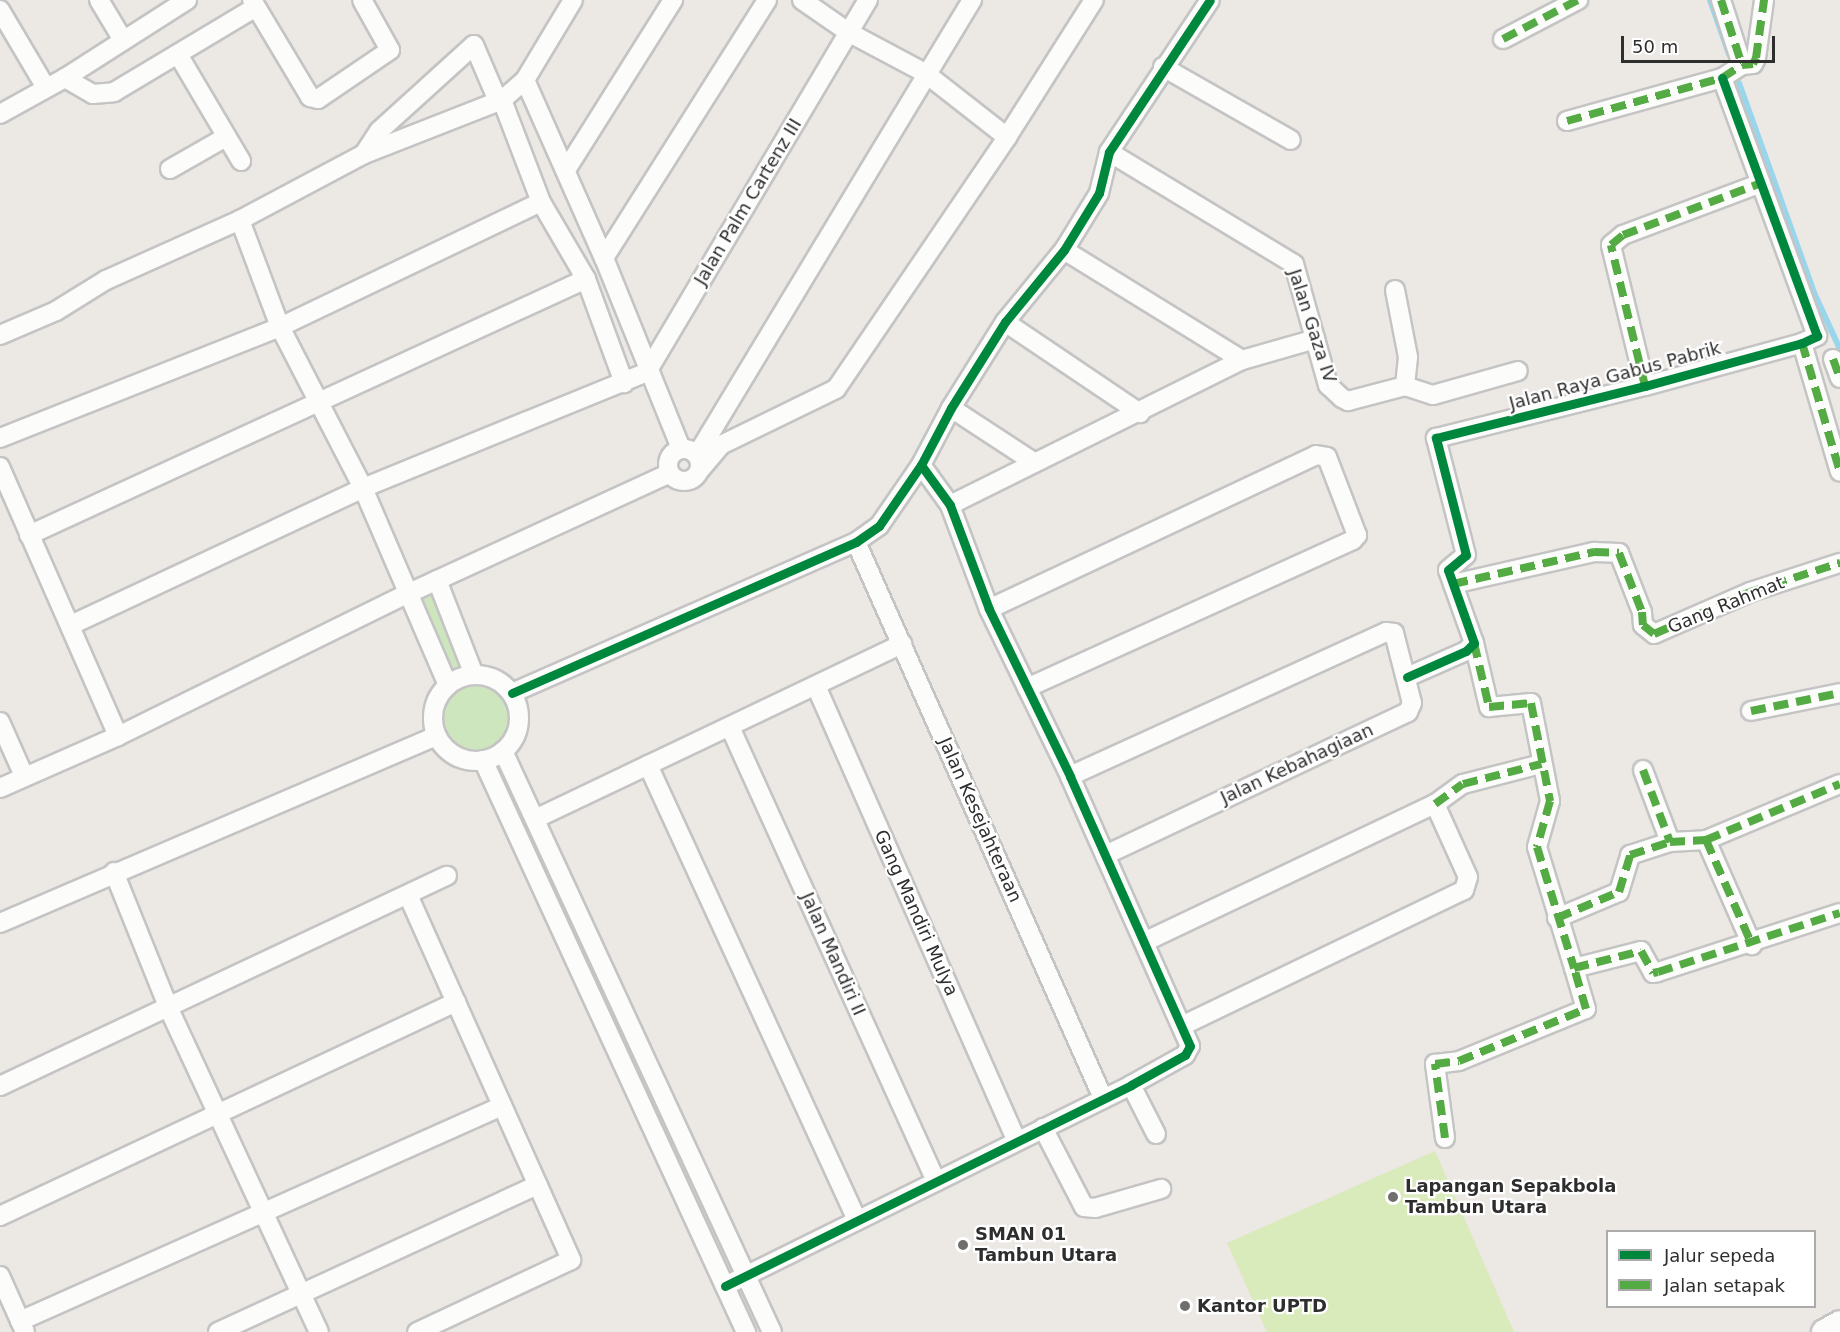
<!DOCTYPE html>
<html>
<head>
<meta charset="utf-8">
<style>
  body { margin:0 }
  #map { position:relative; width:1840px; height:1332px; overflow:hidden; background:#ece8e4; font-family:"DejaVu Sans",sans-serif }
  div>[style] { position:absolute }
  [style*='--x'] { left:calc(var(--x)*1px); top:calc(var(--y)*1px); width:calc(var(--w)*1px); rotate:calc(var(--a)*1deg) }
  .green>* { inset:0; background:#cee6be }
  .pitch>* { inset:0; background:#d9eabb }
  .stream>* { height:6px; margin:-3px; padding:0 3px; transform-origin:3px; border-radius:3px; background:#99d6ec }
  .roads { filter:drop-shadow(2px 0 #c5c4c5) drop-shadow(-2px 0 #c5c4c5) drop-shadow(0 2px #c5c4c5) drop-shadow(0 -2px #c5c4c5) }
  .street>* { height:18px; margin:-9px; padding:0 9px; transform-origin:9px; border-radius:9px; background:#fcfcfb }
  .street>.ring { margin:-9px; padding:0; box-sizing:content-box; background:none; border:18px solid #fcfcfb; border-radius:50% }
  .secondary>* { height:24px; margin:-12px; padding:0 12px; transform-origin:12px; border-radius:12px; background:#fcfcfb }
  .quiet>* { height:8px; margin-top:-4px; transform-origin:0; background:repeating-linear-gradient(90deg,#54ab44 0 15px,transparent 0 23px) }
  .cycleway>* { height:9px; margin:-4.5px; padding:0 4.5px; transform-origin:4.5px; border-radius:4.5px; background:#00873e }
  .dots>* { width:16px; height:16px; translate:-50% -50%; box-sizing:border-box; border:3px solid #fff; border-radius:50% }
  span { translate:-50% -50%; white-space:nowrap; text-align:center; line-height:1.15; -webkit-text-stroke:4.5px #fff; paint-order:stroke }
  .street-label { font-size:18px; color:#2e2e2e }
  .poi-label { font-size:18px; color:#2e2e2e; font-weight:700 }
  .left { translate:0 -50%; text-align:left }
  .legend { position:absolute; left:1606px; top:1230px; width:210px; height:78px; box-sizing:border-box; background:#fff; border:2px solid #ababab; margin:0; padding:8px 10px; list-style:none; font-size:18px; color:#2e2e2e }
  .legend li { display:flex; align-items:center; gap:12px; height:30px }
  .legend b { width:30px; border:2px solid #ababab }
  .scale { position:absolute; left:1621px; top:36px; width:154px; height:27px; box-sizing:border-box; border:3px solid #2e2e2e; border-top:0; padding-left:8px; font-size:18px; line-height:21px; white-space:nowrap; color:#2e2e2e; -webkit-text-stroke:4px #fff; paint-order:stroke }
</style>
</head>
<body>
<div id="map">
  <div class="green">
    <i style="clip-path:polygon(437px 580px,474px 675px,503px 684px,519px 706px,516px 735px,508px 747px,483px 760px,456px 756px,436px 736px,434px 709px,448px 685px,407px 594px)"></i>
  </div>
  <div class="pitch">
    <i style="clip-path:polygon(1435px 1151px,1514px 1332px,1267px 1332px,1227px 1243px)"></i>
  </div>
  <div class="stream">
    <i style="--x:1710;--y:0;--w:57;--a:70.6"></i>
    <i style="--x:1739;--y:83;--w:225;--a:70.3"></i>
    <i style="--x:1815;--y:295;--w:60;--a:65.2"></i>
  </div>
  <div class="roads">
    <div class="street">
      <i style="--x:99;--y:0;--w:47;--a:59"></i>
      <i style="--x:252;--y:0;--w:113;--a:59.1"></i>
      <i style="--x:310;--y:97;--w:8;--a:14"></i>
      <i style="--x:318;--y:99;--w:87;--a:-34.2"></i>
      <i style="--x:390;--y:50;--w:57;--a:-119.2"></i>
      <i style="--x:802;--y:0;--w:56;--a:34.8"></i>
      <i style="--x:848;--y:32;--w:87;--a:28"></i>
      <i style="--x:925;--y:73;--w:104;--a:38"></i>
      <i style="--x:1721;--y:0;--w:68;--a:72.1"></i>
      <i style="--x:0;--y:10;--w:88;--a:59.4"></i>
      <i style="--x:1503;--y:39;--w:85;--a:-27.5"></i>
      <i style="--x:179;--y:56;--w:122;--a:59.4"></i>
      <i style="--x:1742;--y:65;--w:11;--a:-5"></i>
      <i style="--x:1753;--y:64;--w:7;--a:-63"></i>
      <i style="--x:1756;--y:58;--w:59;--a:-82.1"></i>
      <i style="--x:1163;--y:67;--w:147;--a:29.7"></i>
      <i style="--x:65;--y:78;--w:32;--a:30"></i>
      <i style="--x:93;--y:94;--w:21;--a:-5"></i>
      <i style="--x:114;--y:92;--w:165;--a:-30.9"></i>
      <i style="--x:525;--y:80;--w:195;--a:66.1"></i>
      <i style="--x:604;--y:258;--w:206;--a:68"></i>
      <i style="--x:502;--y:100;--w:109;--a:69.1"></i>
      <i style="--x:541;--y:202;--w:89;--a:59.7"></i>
      <i style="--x:586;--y:279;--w:111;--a:69.9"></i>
      <i style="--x:0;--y:114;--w:74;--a:-29"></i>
      <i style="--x:65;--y:78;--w:145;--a:-32.6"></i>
      <i style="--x:1567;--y:121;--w:161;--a:-15.5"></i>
      <i style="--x:1722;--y:78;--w:24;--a:-33"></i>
      <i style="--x:1109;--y:152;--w:216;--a:31.2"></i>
      <i style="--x:1294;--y:264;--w:126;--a:74.3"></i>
      <i style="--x:1328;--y:385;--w:19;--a:43"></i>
      <i style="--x:1342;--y:398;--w:7;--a:27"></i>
      <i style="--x:1348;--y:401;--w:59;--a:-14.7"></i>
      <i style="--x:1405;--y:386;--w:29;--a:18"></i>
      <i style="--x:1433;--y:395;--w:88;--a:-15.8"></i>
      <i style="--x:364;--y:154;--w:27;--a:-57"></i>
      <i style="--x:379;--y:131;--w:128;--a:-42.2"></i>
      <i style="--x:474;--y:45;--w:61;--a:66.8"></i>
      <i style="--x:170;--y:169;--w:64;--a:-29.7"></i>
      <i style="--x:566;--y:170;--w:201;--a:-57.8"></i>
      <i style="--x:240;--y:220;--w:114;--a:69.5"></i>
      <i style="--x:280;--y:327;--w:181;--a:62.7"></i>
      <i style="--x:363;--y:488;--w:215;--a:66.7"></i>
      <i style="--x:1064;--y:250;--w:209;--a:31.7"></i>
      <i style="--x:604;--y:258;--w:305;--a:-57.7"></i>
      <i style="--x:1395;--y:290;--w:68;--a:79"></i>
      <i style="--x:1408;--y:357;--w:29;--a:96"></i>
      <i style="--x:1005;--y:322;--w:163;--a:34"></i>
      <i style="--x:0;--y:335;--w:61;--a:-23.2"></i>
      <i style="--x:56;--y:311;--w:59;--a:-31.8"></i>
      <i style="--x:106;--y:280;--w:147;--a:-24.1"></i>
      <i style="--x:240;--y:220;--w:140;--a:-28"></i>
      <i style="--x:364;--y:154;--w:148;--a:-21.4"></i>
      <i style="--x:502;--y:100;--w:30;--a:-41"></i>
      <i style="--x:525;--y:80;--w:93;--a:-59"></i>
      <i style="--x:1802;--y:343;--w:134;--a:73.6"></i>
      <i style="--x:1833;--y:359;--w:20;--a:70"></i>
      <i style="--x:647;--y:372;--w:433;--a:-59.3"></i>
      <i style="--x:1645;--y:386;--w:145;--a:-103.6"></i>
      <i style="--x:1611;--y:245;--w:16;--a:-40"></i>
      <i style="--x:1623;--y:235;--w:147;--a:-20.6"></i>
      <i style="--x:951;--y:408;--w:100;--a:33.2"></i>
      <i style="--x:0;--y:438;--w:301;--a:-21.6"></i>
      <i style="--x:280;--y:327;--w:289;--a:-25.6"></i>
      <i class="ring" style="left:668px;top:449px;width:14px;height:14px"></i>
      <i style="--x:697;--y:455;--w:532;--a:-58.85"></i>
      <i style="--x:0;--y:467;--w:294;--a:66.3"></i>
      <i style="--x:700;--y:470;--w:33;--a:-50"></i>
      <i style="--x:721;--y:445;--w:128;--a:-26"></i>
      <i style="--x:836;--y:389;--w:305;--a:-55.8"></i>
      <i style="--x:1007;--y:137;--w:162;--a:-57.6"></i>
      <i style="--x:950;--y:505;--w:326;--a:-26.4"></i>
      <i style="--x:1242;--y:360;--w:76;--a:-16"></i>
      <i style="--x:29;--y:535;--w:613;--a:-24.68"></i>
      <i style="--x:856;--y:542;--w:608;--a:66.05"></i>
      <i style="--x:437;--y:580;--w:102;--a:68.7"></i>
      <i style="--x:1453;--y:584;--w:145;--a:-12.8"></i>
      <i style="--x:1594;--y:552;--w:25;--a:2"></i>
      <i style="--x:1619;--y:553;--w:63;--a:68.7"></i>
      <i style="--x:1642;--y:612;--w:13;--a:86"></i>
      <i style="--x:1643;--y:625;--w:14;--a:39"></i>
      <i style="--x:1654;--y:634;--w:105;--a:-23.6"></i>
      <i style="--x:1750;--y:592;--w:95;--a:-17.9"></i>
      <i style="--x:989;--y:609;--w:361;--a:-25.2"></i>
      <i style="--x:1316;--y:455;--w:11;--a:10"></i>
      <i style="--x:1327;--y:457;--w:84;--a:69"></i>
      <i style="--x:1357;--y:535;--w:6;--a:129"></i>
      <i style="--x:1353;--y:540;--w:358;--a:155.6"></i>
      <i style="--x:71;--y:625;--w:323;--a:-25.1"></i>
      <i style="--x:363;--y:488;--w:307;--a:-22.2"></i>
      <i style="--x:1474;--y:643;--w:66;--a:76.8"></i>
      <i style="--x:1489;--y:707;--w:42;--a:-5.4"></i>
      <i style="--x:1531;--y:703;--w:100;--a:79"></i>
      <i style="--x:1550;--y:801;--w:48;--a:105.8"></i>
      <i style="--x:1537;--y:847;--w:127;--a:73"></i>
      <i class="ring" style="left:433px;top:675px;width:68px;height:68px"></i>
      <i style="--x:1407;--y:677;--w:64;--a:-23.8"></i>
      <i style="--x:1466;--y:651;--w:11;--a:-45"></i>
      <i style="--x:1474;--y:643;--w:77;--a:-109.6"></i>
      <i style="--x:1448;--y:570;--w:23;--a:-40"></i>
      <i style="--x:1466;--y:555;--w:121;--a:-104.4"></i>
      <i style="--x:1436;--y:438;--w:215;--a:-14"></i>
      <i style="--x:1645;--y:386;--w:163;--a:-15.3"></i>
      <i style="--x:1802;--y:343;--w:17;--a:-25"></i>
      <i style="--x:1817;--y:336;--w:275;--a:-110.2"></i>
      <i style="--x:816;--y:686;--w:497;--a:66.2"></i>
      <i style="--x:512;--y:693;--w:376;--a:-23.7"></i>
      <i style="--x:856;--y:542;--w:28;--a:-35"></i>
      <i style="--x:879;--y:526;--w:74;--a:-55.5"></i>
      <i style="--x:921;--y:465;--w:64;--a:-62.2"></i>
      <i style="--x:951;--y:408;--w:102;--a:-57.9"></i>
      <i style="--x:1005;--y:322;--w:93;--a:-50.7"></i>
      <i style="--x:1064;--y:250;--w:67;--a:-58.4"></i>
      <i style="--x:1099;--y:193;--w:42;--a:-76.3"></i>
      <i style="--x:1109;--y:152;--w:182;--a:-56.4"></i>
      <i style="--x:1751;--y:711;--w:91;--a:-11.4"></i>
      <i style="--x:0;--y:722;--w:59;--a:66"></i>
      <i style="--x:730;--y:727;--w:499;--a:65.6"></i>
      <i style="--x:503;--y:751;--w:640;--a:65.16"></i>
      <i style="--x:483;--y:760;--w:630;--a:65.31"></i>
      <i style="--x:648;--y:765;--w:501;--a:65.33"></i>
      <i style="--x:1643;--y:770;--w:77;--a:69.4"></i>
      <i style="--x:1070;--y:776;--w:347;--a:-24.5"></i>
      <i style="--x:1386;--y:632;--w:8;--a:7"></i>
      <i style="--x:1394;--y:633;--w:72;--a:75.6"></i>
      <i style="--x:1412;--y:703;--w:10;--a:114"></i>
      <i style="--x:1408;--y:712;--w:335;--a:154.7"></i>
      <i style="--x:0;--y:788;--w:129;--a:-23.8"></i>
      <i style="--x:118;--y:736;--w:322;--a:-26.2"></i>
      <i style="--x:407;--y:594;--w:289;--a:-24.7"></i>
      <i style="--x:1435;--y:804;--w:34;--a:-36"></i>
      <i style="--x:1463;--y:784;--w:81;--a:-14.4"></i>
      <i style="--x:535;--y:819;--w:407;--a:-25.5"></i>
      <i style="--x:1706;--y:840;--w:115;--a:66.3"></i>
      <i style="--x:114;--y:872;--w:148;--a:68.1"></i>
      <i style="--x:169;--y:1009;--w:356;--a:65.1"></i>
      <i style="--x:408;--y:895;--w:400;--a:65.9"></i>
      <i style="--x:571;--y:1260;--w:170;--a:154.9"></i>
      <i style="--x:1557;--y:918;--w:67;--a:-22.8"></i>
      <i style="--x:1619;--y:892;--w:39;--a:-73"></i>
      <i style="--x:1630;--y:855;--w:42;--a:-18"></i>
      <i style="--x:1670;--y:842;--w:36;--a:-3"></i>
      <i style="--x:1706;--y:840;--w:145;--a:-22.7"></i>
      <i style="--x:0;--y:923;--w:474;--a:-23.2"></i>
      <i style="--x:1144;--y:942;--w:322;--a:-25.4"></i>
      <i style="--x:1435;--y:804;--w:80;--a:65.7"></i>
      <i style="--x:1468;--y:877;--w:14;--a:107"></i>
      <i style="--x:1464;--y:890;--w:312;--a:154.3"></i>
      <i style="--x:1131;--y:1085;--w:55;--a:63"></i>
      <i style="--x:0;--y:1086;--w:494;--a:-25.2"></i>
      <i style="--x:1043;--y:1128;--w:89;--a:62.6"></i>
      <i style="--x:1084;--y:1207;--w:11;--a:5"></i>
      <i style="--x:1095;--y:1208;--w:69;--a:-16.1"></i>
      <i style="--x:1445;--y:1138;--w:75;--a:-97.7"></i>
      <i style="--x:1435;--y:1064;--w:24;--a:-7"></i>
      <i style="--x:1459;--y:1061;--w:137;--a:-22.3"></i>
      <i style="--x:1586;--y:1009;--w:43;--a:-106.3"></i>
      <i style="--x:1574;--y:968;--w:69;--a:-14.2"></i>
      <i style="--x:1641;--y:951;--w:25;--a:61"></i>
      <i style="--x:1653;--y:973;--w:5;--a:-11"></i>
      <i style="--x:1658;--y:972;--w:191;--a:-18"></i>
      <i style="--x:0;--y:1216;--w:504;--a:-25.14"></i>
      <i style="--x:0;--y:1276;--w:61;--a:65.9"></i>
      <i style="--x:725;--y:1286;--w:453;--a:-26.3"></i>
      <i style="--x:1131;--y:1085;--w:62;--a:-29.1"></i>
      <i style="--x:1185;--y:1055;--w:10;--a:-61"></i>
      <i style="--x:1190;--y:1046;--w:295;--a:-114"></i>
      <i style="--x:1070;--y:776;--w:186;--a:-115.9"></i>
      <i style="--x:989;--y:609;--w:111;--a:-110.6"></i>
      <i style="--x:950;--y:505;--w:49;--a:-125.9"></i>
      <i style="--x:20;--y:1321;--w:528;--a:-24.04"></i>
      <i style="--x:218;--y:1332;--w:352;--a:-24.7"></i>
    </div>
    <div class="secondary">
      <i style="--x:1824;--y:1332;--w:18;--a:-29"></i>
    </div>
  </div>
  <div class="quiet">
    <i style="--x:1721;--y:0;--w:68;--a:72.1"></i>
    <i style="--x:1503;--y:39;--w:85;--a:-27.5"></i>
    <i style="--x:1742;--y:65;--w:11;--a:-5"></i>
    <i style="--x:1753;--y:64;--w:7;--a:-63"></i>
    <i style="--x:1756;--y:58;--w:59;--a:-82.1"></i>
    <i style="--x:1567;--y:121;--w:161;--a:-15.5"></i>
    <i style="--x:1722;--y:78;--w:24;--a:-33"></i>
    <i style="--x:1799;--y:344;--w:3;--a:-18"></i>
    <i style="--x:1802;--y:343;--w:134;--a:73.6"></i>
    <i style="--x:1833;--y:359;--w:20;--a:70"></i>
    <i style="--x:1645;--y:386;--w:145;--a:-103.6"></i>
    <i style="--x:1611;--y:245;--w:16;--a:-40"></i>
    <i style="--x:1623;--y:235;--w:147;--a:-20.6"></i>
    <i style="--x:1453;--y:584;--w:145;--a:-12.8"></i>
    <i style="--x:1594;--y:552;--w:25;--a:2"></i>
    <i style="--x:1619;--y:553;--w:63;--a:68.7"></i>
    <i style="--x:1642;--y:612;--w:13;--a:86"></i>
    <i style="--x:1643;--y:625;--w:14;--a:39"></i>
    <i style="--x:1654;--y:634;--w:105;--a:-23.6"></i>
    <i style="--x:1750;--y:592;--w:95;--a:-17.9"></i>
    <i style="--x:1474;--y:643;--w:66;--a:76.8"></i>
    <i style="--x:1489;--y:707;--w:42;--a:-5.4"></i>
    <i style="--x:1531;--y:703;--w:100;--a:79"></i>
    <i style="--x:1550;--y:801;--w:48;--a:105.8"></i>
    <i style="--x:1537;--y:847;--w:127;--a:73"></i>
    <i style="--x:1751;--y:711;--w:91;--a:-11.4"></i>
    <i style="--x:1643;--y:770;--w:77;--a:69.4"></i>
    <i style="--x:1435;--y:804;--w:34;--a:-36"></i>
    <i style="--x:1463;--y:784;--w:81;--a:-14.4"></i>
    <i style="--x:1706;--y:840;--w:115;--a:66.3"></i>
    <i style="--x:1557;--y:918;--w:67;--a:-22.8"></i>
    <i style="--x:1619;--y:892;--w:39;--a:-73"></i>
    <i style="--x:1630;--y:855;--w:42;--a:-18"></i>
    <i style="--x:1670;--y:842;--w:36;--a:-3"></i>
    <i style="--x:1706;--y:840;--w:145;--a:-22.7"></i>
    <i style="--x:1445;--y:1138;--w:75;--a:-97.7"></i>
    <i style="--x:1435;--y:1064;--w:24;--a:-7"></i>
    <i style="--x:1459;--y:1061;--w:137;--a:-22.3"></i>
    <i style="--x:1586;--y:1009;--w:43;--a:-106.3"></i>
    <i style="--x:1574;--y:968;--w:69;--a:-14.2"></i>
    <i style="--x:1641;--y:951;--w:25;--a:61"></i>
    <i style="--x:1653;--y:973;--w:5;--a:-11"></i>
    <i style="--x:1658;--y:972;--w:191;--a:-18"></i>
  </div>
  <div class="cycleway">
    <i style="--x:1407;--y:677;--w:64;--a:-23.8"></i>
    <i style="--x:1466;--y:651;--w:11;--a:-45"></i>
    <i style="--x:1474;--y:643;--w:77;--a:-109.6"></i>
    <i style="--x:1448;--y:570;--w:23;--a:-40"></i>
    <i style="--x:1466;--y:555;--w:121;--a:-104.4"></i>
    <i style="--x:1436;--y:438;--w:215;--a:-14"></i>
    <i style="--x:1645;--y:386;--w:163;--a:-15.3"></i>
    <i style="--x:1802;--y:343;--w:17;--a:-25"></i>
    <i style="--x:1817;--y:336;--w:275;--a:-110.2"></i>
    <i style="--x:512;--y:693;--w:376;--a:-23.7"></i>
    <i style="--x:856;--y:542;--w:28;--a:-35"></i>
    <i style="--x:879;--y:526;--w:74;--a:-55.5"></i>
    <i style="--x:921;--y:465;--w:64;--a:-62.2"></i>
    <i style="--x:951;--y:408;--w:102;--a:-57.9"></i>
    <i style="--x:1005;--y:322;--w:93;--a:-50.7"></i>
    <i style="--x:1064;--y:250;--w:67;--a:-58.4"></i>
    <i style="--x:1099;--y:193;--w:42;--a:-76.3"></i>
    <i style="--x:1109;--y:152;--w:182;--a:-56.4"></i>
    <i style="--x:725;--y:1286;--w:453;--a:-26.3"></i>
    <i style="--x:1131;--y:1085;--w:62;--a:-29.1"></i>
    <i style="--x:1185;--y:1055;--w:10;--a:-61"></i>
    <i style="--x:1190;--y:1046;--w:295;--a:-114"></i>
    <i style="--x:1070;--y:776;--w:186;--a:-115.9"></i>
    <i style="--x:989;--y:609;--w:111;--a:-110.6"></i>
    <i style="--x:950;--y:505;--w:49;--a:-125.9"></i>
  </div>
  <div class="dots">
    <i style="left:1393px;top:1197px;background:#706f6e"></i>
    <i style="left:963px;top:1245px;background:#706f6e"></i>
    <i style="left:1185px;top:1306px;background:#706f6e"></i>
  </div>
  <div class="street-label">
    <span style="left:748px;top:202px;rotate:-59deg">Jalan Palm Cartenz III</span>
    <span style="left:1312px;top:326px;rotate:72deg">Jalan Gaza IV</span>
    <span style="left:1615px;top:376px;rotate:-15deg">Jalan Raya Gabus Pabrik</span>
    <span style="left:1726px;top:605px;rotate:-22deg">Gang Rahmat</span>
    <span style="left:1297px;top:764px;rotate:-25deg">Jalan Kebahagiaan</span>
    <span style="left:980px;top:820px;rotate:66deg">Jalan Kesejahteraan</span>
    <span style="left:916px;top:913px;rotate:66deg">Gang Mandiri Mulya</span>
    <span style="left:833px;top:954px;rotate:66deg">Jalan Mandiri II</span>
  </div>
  <div class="poi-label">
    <span class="left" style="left:1405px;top:1197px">Lapangan Sepakbola<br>Tambun Utara</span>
    <span class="left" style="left:975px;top:1245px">SMAN 01<br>Tambun Utara</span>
    <span class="left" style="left:1197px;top:1306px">Kantor UPTD</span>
  </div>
  <ul class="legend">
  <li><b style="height:8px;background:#00873e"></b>Jalur sepeda</li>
  <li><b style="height:8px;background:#54ab44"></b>Jalan setapak</li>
  </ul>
  <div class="scale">50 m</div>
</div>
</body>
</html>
